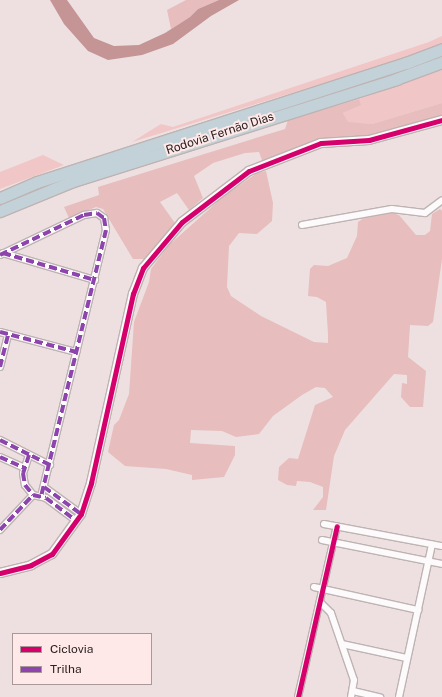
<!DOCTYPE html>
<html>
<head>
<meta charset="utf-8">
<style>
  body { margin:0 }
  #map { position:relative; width:442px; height:697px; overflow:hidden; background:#eee0e0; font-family:"Public Sans",sans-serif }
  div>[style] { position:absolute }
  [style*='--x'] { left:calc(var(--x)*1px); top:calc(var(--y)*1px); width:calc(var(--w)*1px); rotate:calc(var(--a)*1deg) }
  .green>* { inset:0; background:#f0c6c7 }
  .forest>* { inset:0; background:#e7bdbd }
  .water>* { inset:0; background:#c59495 }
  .roads { filter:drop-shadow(1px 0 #beb3b3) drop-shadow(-1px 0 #beb3b3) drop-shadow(0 1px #beb3b3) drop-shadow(0 -1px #beb3b3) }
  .street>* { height:6px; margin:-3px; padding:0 3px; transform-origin:3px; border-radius:3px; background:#fcfafa }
  .secondary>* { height:8px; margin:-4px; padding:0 4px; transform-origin:4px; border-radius:4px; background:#fcfafa }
  .highway>* { height:11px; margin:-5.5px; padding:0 5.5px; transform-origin:5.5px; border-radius:5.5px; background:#c3d2d8 }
  .quiet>* { height:4px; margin-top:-2px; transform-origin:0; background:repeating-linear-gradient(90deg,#8e44ad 0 8px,transparent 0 12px) }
  .cycleway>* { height:5px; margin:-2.5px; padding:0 2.5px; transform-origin:2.5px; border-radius:2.5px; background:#d6006c }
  span { translate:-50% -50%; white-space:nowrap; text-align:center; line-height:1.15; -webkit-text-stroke:4px #fee8e8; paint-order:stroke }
  .street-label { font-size:12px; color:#2a2020 }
  .legend { position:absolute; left:12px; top:633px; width:140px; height:52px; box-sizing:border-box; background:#fee8e8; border:1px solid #a99898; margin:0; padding:5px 7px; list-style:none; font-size:12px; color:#2a2020 }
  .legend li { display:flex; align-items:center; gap:8px; height:20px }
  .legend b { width:20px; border:1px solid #a99898 }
</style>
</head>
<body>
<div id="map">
  <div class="green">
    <i style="clip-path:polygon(442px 36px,442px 43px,419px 54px,132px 142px,161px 124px,173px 127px,429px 42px)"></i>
    <i style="clip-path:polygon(442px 70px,442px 103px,372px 124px,348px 123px,343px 113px,360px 105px,359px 99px)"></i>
    <i style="clip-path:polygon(43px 155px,64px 165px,0 189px,0 172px)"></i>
  </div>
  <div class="forest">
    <i style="clip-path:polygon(186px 0,219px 0,198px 9px,190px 17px,171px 29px,167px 10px)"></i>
    <i style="clip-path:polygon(359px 99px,361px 105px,343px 113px,348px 122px,372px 124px,442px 103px,442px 117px,370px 137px,320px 140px,263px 163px,259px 152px,245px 153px,213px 163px,194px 176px,203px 198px,189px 210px,177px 193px,160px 202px,175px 223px,147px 259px,133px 259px,103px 209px,96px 207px,69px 218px,64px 207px,99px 195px,98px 187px,285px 129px,288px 120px)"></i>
    <i style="clip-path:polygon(266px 171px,273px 203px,272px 221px,257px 234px,239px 233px,229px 246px,227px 287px,231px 296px,261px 316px,314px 342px,328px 343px,328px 334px,326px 302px,317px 297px,308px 296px,310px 269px,314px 265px,328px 266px,347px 258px,357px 236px,358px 222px,364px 218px,392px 213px,399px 215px,416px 235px,425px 235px,430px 231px,432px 214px,440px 209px,442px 211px,442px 259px,433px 322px,428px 326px,410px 325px,408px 357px,426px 371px,423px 407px,410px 407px,401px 397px,402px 383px,407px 384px,407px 375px,394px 374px,345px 430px,334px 456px,326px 510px,313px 510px,323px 497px,323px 487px,310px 482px,297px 481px,296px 486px,287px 485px,278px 480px,279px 467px,289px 458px,298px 459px,315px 405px,333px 397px,325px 388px,316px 387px,302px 395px,273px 416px,259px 434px,236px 437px,222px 431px,191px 430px,190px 443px,235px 446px,235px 455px,224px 477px,192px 480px,192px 475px,166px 469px,125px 466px,108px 452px,114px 425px,119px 420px,129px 394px,134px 322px,149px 282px,151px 269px,169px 245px,224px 196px,257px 173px)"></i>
  </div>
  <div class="water">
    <i style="clip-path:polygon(50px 0,67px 0,94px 38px,114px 46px,139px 45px,165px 33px,190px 17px,198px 9px,219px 0,239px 0,211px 16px,173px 44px,142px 55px,108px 60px,88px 51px,64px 24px)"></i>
  </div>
  <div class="roads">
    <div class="street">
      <i style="--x:302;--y:225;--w:91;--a:-10.1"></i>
      <i style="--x:392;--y:209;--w:33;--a:7"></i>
      <i style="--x:425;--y:213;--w:21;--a:-37"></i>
      <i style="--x:3;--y:253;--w:96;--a:16.4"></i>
      <i style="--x:0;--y:255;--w:93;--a:-25.5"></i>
      <i style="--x:84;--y:215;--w:13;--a:-9"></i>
      <i style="--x:97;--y:213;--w:9;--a:36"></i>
      <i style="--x:104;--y:218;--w:12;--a:81"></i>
      <i style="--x:106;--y:230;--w:274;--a:103.7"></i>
      <i style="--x:0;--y:332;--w:79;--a:14.7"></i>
      <i style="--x:0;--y:367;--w:34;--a:-76"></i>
      <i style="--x:0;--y:440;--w:56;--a:26.6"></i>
      <i style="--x:29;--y:455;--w:19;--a:108"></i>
      <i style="--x:23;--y:473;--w:12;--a:81"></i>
      <i style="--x:25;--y:485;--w:13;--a:51"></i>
      <i style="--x:33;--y:495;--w:13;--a:13"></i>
      <i style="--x:46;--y:498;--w:38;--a:37"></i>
      <i style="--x:0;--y:457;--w:27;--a:24"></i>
      <i style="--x:44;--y:487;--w:46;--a:36.1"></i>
      <i style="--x:324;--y:524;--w:120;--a:10.6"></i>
      <i style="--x:0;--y:530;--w:48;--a:-46.7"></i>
      <i style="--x:322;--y:540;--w:122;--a:11.3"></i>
      <i style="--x:314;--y:587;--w:107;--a:12.5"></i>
      <i style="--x:321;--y:603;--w:14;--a:45"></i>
      <i style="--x:331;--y:613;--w:71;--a:71.1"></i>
      <i style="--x:354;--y:680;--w:17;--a:100"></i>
      <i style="--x:342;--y:644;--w:66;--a:12.2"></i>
      <i style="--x:353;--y:691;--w:28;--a:13"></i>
      <i style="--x:298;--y:697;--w:175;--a:-77.2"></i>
      <i style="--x:399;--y:697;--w:156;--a:-77.8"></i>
    </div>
    <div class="secondary">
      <i style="--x:0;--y:573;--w:32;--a:-14"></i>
      <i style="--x:31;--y:565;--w:24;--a:-28"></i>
      <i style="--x:52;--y:554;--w:49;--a:-54.1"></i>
      <i style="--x:81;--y:514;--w:33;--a:-72"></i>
      <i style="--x:91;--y:483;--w:194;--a:-77.5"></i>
      <i style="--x:133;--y:294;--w:28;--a:-69"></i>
      <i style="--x:143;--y:268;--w:60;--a:-49.7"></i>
      <i style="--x:182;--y:222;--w:84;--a:-37.3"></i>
      <i style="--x:249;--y:171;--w:77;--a:-21.3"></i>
      <i style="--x:321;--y:143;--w:48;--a:-3.6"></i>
      <i style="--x:369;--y:140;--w:76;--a:-15.3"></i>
    </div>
    <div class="highway">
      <i style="--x:0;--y:198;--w:40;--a:-23.4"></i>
      <i style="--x:37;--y:182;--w:388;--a:-17.9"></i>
      <i style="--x:406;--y:63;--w:39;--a:-21"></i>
      <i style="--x:0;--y:211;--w:79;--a:-22.3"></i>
      <i style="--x:73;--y:181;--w:339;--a:-17.5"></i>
      <i style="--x:396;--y:79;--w:49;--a:-20.3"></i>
    </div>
  </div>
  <div class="quiet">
    <i style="--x:3;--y:253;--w:96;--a:16.4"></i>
    <i style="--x:0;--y:255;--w:93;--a:-25.5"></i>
    <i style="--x:84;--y:215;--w:13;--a:-9"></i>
    <i style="--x:97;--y:213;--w:9;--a:36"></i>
    <i style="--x:104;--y:218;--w:12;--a:81"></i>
    <i style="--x:106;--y:230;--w:274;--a:103.7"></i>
    <i style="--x:0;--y:332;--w:79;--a:14.7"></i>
    <i style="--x:0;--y:367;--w:34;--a:-76"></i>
    <i style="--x:0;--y:440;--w:56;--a:26.6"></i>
    <i style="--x:29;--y:455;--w:19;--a:108"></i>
    <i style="--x:23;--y:473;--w:12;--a:81"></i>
    <i style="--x:25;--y:485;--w:13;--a:51"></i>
    <i style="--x:33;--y:495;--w:13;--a:13"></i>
    <i style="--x:46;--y:498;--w:38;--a:37"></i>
    <i style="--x:0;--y:457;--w:27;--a:24"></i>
    <i style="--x:44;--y:487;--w:46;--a:36.1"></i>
    <i style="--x:0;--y:530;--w:48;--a:-46.7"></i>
  </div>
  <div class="cycleway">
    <i style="--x:0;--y:573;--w:32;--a:-14"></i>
    <i style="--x:31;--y:565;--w:24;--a:-28"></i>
    <i style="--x:52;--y:554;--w:49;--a:-54.1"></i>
    <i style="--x:81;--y:514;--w:33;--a:-72"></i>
    <i style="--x:91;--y:483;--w:194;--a:-77.5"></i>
    <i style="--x:133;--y:294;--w:28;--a:-69"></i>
    <i style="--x:143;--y:268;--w:60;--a:-49.7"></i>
    <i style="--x:182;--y:222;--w:84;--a:-37.3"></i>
    <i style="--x:249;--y:171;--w:77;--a:-21.3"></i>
    <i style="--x:321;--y:143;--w:48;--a:-3.6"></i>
    <i style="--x:369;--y:140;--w:76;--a:-15.3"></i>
    <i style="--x:298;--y:697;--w:175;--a:-77.2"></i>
  </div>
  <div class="street-label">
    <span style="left:220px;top:134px;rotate:-18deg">Rodovia Fernão Dias</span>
  </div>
  <ul class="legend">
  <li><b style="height:5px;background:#d6006c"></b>Ciclovia</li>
  <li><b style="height:5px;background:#8e44ad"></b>Trilha</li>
  </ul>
</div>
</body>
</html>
